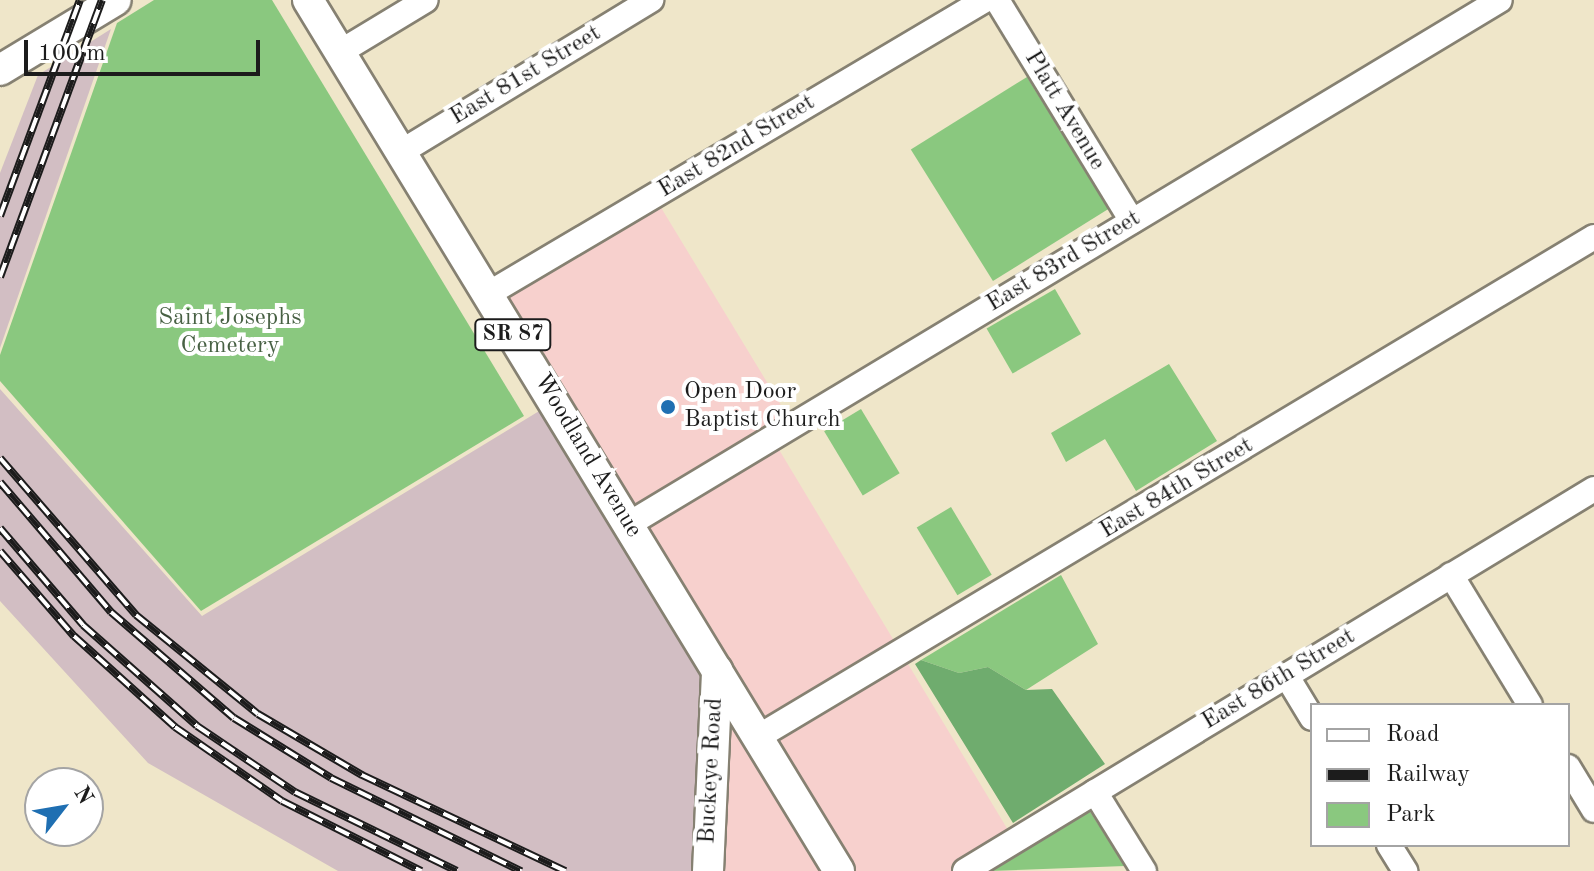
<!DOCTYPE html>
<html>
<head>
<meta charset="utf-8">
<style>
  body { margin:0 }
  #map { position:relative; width:1594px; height:871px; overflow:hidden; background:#efe6c9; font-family:"Old Standard TT",serif }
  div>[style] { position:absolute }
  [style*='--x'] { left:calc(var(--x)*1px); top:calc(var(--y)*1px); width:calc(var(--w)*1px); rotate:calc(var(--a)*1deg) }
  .built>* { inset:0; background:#f7d0cd }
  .industrial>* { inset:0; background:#d2bec3 }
  .green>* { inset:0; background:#8ac87f; transform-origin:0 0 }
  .forest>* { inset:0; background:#6fac6e }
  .roads { filter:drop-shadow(2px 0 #868172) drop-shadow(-2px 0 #868172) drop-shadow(0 2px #868172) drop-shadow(0 -2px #868172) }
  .minor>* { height:24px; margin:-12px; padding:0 12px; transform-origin:12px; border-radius:12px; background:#fff }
  .major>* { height:30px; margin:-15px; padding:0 15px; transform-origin:15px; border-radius:15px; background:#fff }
  .rail>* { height:8px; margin-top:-4px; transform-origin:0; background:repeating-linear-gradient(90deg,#fff 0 15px,#1c1c1c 0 30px); box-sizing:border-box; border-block:2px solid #1c1c1c }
  .dots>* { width:22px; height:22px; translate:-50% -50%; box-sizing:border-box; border:4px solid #fff; border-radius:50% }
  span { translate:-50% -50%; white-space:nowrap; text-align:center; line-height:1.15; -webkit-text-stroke:8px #fff; paint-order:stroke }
  .shield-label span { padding:2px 6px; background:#fff; border:2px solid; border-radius:6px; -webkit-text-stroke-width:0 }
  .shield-label { font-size:22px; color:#1c1c1c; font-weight:700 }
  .street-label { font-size:24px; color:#1c1c1c }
  .park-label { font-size:24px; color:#486144 }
  .poi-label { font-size:24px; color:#1c1c1c }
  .left { translate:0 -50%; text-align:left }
  .legend { position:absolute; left:1310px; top:703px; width:260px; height:144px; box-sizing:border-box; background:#fff; border:2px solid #a4a4a4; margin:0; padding:10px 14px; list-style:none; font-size:24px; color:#1c1c1c }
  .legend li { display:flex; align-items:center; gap:16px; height:40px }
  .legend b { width:40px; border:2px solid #a4a4a4 }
  .north { position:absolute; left:24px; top:767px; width:80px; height:80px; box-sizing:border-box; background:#fff; border:2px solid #a4a4a4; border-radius:50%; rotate:59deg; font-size:22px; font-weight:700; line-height:32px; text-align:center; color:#1c1c1c }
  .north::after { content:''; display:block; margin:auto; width:28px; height:36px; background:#1f6fb2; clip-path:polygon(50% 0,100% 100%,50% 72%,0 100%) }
  .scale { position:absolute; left:24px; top:40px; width:236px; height:36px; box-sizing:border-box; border:4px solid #1c1c1c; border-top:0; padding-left:10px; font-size:24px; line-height:28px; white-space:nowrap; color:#1c1c1c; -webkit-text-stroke:6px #fff; paint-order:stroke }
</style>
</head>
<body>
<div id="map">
  <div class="built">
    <i style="clip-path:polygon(654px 196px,793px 425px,772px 438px,1014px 840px,965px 871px,708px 871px,717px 670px,488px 294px)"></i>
  </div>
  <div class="industrial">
    <i style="clip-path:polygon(111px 29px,0 348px,0 173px,38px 75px)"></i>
    <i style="clip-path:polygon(0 389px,202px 616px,554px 402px,717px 670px,708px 871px,338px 871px,148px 763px,0 601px)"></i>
  </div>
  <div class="green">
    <i style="clip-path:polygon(154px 0,272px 0,524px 416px,201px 611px,0 381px,0 355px,117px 23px)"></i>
    <i style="left:1027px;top:77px;width:155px;height:137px;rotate:58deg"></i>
    <i style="left:1055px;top:289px;width:52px;height:79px;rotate:60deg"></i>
    <i style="clip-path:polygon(1169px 364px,1217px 441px,1136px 491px,1105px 439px,1066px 462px,1051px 433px)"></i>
    <i style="left:861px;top:409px;width:75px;height:43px;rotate:59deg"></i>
    <i style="left:951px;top:507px;width:79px;height:40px;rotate:59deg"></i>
    <i style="clip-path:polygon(1061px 575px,1098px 644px,1026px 690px,988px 667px,959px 673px,921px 660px)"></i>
    <i style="clip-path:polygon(1089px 810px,1125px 866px,990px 871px)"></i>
  </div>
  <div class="forest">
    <i style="clip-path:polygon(921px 660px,959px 673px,988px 667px,1026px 690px,1052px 689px,1105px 764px,1013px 823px,915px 664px)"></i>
  </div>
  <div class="roads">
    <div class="minor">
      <i style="--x:997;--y:0;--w:259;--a:58.6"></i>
      <i style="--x:340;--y:52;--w:100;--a:-31.2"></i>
      <i style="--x:401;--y:152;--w:293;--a:-31.3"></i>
      <i style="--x:488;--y:294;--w:577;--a:-30.61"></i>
      <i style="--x:629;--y:524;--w:1016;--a:-31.03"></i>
      <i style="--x:1451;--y:575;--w:152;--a:58.7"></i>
      <i style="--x:1286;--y:675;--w:50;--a:58.8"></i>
      <i style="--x:758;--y:737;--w:974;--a:-30.88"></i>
      <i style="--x:1568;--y:767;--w:50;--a:58.8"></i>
      <i style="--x:1095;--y:792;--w:93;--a:58.2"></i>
      <i style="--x:1389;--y:845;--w:31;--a:58"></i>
      <i style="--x:965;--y:871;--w:736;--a:-31.27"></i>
    </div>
    <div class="major">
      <i style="--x:308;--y:0;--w:1020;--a:58.63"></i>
      <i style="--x:0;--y:70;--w:135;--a:-31.1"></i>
      <i style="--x:708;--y:871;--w:201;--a:-87.4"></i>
    </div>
  </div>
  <div class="rail">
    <i style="--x:0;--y:216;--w:230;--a:-69.7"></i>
    <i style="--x:0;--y:277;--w:295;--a:-69.8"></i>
    <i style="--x:0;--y:458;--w:208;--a:49.1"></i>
    <i style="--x:136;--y:615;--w:157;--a:39.1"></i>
    <i style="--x:258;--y:714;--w:121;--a:30.4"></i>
    <i style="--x:362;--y:775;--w:225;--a:25.3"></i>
    <i style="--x:0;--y:482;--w:171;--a:49.5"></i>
    <i style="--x:111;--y:612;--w:162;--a:40.8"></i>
    <i style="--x:234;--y:718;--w:114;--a:31.7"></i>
    <i style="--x:331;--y:778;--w:212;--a:26.1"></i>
    <i style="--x:0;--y:528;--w:128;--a:49.4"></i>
    <i style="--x:83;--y:625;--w:152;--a:41.5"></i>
    <i style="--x:197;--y:726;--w:118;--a:34"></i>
    <i style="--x:295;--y:792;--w:180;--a:26"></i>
    <i style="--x:0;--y:551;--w:113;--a:49"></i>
    <i style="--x:74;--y:636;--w:136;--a:42"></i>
    <i style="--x:175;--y:727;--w:130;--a:34.7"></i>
    <i style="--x:282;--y:801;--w:156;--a:26.7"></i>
  </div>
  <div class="dots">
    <i style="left:668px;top:407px;background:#1f6fb2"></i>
  </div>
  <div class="shield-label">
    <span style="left:513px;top:335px">SR 87</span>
  </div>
  <div class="street-label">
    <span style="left:526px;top:76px;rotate:-31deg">East 81st Street</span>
    <span style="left:1064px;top:111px;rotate:59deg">Platt Avenue</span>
    <span style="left:737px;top:147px;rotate:-31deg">East 82nd Street</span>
    <span style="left:1064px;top:262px;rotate:-31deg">East 83rd Street</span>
    <span style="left:587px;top:456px;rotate:59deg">Woodland Avenue</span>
    <span style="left:1177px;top:489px;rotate:-31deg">East 84th Street</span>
    <span style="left:1279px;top:680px;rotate:-31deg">East 86th Street</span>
    <span style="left:712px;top:771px;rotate:-87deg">Buckeye Road</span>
  </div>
  <div class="park-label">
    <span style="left:230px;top:333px">Saint Josephs<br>Cemetery</span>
  </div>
  <div class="poi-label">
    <span class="left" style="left:684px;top:407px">Open Door<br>Baptist Church</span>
  </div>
  <ul class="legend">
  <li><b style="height:10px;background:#fff"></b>Road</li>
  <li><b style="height:10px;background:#1c1c1c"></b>Railway</li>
  <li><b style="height:22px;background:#8ac87f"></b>Park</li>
  </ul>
  <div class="north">N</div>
  <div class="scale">100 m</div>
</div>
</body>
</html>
